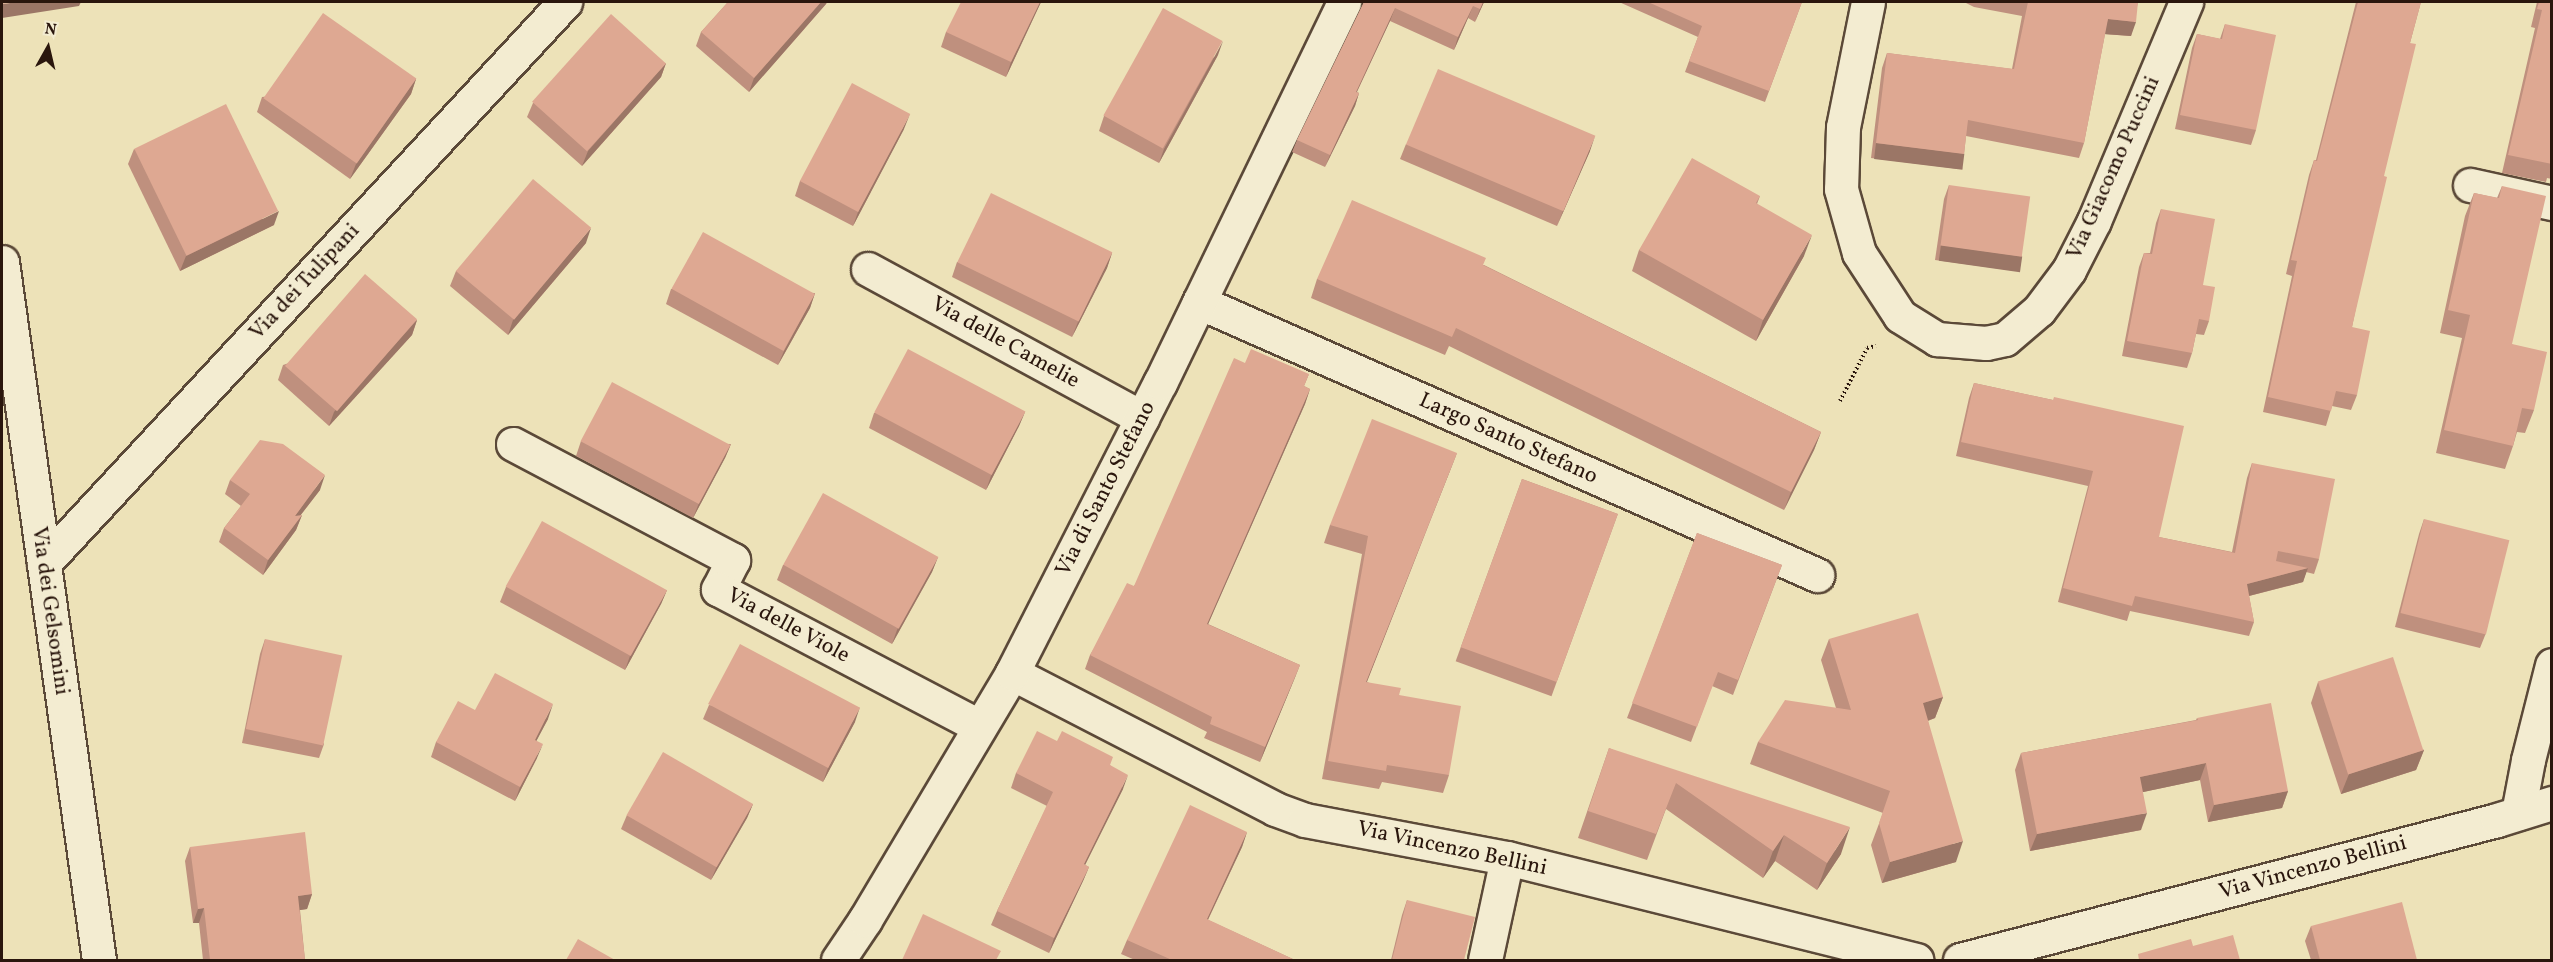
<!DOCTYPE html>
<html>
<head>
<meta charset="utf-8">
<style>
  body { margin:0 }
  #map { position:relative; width:2553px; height:962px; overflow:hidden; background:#ede2b8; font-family:Vollkorn,serif }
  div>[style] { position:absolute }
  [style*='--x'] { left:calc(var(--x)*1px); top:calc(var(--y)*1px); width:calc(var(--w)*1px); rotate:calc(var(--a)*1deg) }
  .path>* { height:4px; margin-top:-2px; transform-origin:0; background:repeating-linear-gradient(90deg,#2a160d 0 1.5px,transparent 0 4.5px) }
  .roads { filter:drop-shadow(2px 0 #5b4938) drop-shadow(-2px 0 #5b4938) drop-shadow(0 2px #5b4938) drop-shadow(0 -2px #5b4938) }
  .minor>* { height:33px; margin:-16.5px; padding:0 16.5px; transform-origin:16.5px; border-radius:16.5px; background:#f3ecd1 }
  .wall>* { inset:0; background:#bf907e; transform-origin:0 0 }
  .shaded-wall>* { inset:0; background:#9b7666; transform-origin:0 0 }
  .building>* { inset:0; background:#dea892; transform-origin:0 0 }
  span { translate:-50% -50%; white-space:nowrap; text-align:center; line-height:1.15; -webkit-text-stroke:5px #f3ecd1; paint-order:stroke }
  .street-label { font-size:22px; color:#2a160d }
  .frame { position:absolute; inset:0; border:3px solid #2a160d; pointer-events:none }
  .north { position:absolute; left:18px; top:18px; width:60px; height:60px; -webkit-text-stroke:4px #f3ecd1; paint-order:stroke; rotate:8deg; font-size:16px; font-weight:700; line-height:24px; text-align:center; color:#2a160d }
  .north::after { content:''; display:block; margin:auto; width:21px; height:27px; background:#2a160d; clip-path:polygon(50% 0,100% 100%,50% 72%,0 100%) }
</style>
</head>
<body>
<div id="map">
  <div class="path">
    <i style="--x:1840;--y:401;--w:59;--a:-63"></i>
    <i style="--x:1867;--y:348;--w:9;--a:-13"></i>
  </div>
  <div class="roads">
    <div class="minor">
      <i style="--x:1868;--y:2;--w:127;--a:101.3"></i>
      <i style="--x:1843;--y:127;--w:62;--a:91.8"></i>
      <i style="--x:1841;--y:189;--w:66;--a:74.3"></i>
      <i style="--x:1859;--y:253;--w:75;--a:56.9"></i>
      <i style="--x:1900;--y:316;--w:44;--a:31.9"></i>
      <i style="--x:1937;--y:339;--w:49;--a:4.7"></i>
      <i style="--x:1986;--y:343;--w:19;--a:-12"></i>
      <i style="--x:2005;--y:339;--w:45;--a:-40.5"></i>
      <i style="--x:2039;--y:310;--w:50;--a:-53.1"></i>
      <i style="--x:2069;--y:270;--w:55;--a:-63"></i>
      <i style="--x:2094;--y:221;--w:238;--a:-67.2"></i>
      <i style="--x:2470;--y:185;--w:84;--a:12.4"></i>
      <i style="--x:2;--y:262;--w:705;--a:82.09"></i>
      <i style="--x:868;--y:269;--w:312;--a:28.5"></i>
      <i style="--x:1199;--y:302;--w:676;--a:23.83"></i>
      <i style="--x:513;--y:444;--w:249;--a:27.8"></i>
      <i style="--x:733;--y:560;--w:33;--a:117"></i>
      <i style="--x:718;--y:589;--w:295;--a:27.7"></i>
      <i style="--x:44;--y:563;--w:766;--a:-47.12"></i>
      <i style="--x:1012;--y:673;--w:296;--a:27.3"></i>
      <i style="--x:1275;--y:809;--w:32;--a:20"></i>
      <i style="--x:1305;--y:820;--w:206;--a:10.7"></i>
      <i style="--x:1507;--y:858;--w:422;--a:14"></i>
      <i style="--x:2518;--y:813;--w:54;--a:-79.3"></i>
      <i style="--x:2528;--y:760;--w:98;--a:-75.8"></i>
      <i style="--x:838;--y:960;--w:48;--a:-56"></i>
      <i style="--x:865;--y:920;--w:287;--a:-59.2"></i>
      <i style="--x:1012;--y:673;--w:326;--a:-63"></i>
      <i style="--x:1160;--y:383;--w:423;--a:-64.2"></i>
      <i style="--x:1485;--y:960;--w:104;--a:-77.8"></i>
      <i style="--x:1960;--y:960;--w:555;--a:-14.61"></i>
      <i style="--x:2497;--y:820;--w:58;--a:-17.2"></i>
    </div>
  </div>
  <div class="wall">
    <i style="clip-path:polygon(728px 2px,827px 2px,826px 4px,749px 92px,696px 46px,701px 32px)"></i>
    <i style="clip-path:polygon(1041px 2px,1006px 77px,941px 47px,946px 32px)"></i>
    <i style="clip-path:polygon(1364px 2px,1484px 2px,1475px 22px,1468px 18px,1454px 50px,1390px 21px,1357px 92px,1359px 93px,1355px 106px,1325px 167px,1292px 152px,1297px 140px)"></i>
    <i style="clip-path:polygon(1619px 2px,1802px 2px,1765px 102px,1685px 72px,1698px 37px)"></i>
    <i style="clip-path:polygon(1964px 2px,2138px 2px,2131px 36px,2105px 34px,2084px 143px,2079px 158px,1966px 136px,1964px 154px,1959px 169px,1871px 158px,1882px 68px,1887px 53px,2012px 69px,2022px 16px,1974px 7px)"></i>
    <i style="clip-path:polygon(2356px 2px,2421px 2px,2410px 43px,2352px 327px,2357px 395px,2351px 410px,2332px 406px,2326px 426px,2263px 412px,2292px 276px,2286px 274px,2309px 175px,2314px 160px,2316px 160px)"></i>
    <i style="clip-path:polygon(2537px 2px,2552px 2px,2552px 179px,2547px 178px,2546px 182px,2502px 173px,2535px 28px,2531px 27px)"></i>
    <i style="clip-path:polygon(2225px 24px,2256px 130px,2251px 145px,2175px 129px,2192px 48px,2197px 34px,2220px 39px)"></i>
    <i style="clip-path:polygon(1218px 55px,1159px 163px,1099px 131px,1104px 116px)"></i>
    <i style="clip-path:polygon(666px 63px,661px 77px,582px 166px,527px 117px,533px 103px)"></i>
    <i style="clip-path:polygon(416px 79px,411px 94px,350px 179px,257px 112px,262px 97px)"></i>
    <i style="clip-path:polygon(904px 129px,853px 226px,795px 196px,800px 181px)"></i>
    <i style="clip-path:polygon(1406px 144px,1590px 151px,1557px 226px,1400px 159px)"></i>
    <i style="clip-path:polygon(134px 149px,274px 225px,180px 271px,128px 164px)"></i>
    <i style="clip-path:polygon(1949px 185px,2022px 256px,2016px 271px,1935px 260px,1944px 199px)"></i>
    <i style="clip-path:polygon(2502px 186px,2512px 344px,2534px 410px,2525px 433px,2517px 432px,2513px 446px,2505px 469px,2436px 453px,2462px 338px,2440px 333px,2465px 216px,2474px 193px,2497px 198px)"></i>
    <i style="clip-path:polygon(1760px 196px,1757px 204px,1804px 256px,1756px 341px,1632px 271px,1639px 250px)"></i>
    <i style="clip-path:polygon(2161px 209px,2203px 285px,2209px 321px,2204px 335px,2196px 334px,2192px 353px,2187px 368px,2122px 356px,2139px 267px,2144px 253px,2150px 253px,2156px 223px)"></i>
    <i style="clip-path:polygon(586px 243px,508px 335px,450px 286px,456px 271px)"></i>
    <i style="clip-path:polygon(1112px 253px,1107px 268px,1072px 337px,952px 277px,957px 262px)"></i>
    <i style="clip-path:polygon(1484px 265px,1821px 432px,1814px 450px,1784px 510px,1449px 346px,1445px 355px,1311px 298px,1317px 279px)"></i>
    <i style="clip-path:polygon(671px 289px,815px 293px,810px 308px,778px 365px,666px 304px)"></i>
    <i style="clip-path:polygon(417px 320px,412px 335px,329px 426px,278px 380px,283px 365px)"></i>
    <i style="clip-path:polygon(1309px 374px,1304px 386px,1310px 389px,1305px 404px,1208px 624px,1300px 665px,1260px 762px,1204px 738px,1207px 732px,1085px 669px,1090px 655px,1134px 586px)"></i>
    <i style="clip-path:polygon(1974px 383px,2053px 400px,2159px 537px,2232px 552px,2247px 478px,2252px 463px,2319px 559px,2314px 574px,2306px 572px,2303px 582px,2249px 596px,2254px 622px,2249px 636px,2130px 611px,2127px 621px,2058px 602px,2088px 486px,1956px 456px,1969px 398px)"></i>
    <i style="clip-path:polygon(1025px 412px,1019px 426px,986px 490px,869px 428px,874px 413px)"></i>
    <i style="clip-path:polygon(581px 441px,731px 444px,725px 458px,693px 518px,576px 456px)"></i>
    <i style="clip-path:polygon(1457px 453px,1367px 682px,1399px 695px,1449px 775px,1443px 793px,1382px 782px,1379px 789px,1322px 779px,1362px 554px,1324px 543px,1330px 525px)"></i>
    <i style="left:1522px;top:479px;width:102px;height:194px;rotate:20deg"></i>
    <i style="clip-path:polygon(230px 480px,320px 490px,300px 516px,302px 515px,296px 530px,263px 575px,219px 542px,224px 528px,241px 506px,225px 494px)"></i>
    <i style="clip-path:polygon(2424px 519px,2486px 633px,2480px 648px,2395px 627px,2419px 534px)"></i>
    <i style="clip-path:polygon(1697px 533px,1782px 565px,1733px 695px,1712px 686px,1691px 742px,1627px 718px)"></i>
    <i style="clip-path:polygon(938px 557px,932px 572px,892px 644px,777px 580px,783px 565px)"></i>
    <i style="clip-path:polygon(506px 587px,667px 590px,661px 604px,625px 670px,500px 602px)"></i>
    <i style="clip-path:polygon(265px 639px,324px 744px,319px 758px,242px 743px,260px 654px)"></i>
    <i style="clip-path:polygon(1829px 639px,1943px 697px,1935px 718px,1928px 721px,1956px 862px,1882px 883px,1871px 845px,1883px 813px,1750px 764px,1758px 742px,1836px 708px,1821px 660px)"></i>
    <i style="clip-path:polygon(2318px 682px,2424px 750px,2416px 770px,2341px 794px,2311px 703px)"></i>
    <i style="clip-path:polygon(709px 705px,855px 722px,823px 782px,703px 719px)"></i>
    <i style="clip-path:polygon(475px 710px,548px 719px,536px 741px,537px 758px,515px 801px,431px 757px,436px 742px)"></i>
    <i style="clip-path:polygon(2197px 718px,2288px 791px,2282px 808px,2208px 822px,2200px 780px,2143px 792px,2141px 830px,2030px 851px,2015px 770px,2021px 753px,2196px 720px)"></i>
    <i style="clip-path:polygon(1057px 741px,1110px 765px,1123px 789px,1085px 865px,1089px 867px,1083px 881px,1049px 953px,991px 925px,997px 911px,1047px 806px,1011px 788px,1016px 773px)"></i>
    <i style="clip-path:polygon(1609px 748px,1841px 854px,1817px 890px,1775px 861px,1763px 878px,1666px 809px,1647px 860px,1578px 838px)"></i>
    <i style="clip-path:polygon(753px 804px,747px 818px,711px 880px,621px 829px,627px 815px)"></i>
    <i style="clip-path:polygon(1247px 832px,1242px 847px,1208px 920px,1295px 960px,1135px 960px,1121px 954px,1127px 940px)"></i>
    <i style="clip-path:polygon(190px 847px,312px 894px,307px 909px,300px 910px,305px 960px,203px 960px,199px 923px,193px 923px,185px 861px)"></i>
    <i style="clip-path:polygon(1407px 900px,1464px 960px,1391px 960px,1402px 915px)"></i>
    <i style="clip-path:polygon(2311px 926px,2417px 960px,2311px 960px,2305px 941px)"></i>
  </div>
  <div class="shaded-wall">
    <i style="clip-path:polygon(18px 2px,81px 2px,79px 6px,2px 18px,2px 4px)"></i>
    <i style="clip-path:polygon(821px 2px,827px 2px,826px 4px,749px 92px,754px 78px)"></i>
    <i style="clip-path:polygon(1040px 2px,1041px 2px,1006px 77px,1011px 62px)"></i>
    <i style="clip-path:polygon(1483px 2px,1484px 2px,1475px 22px,1480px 9px)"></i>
    <i style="clip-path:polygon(1473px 6px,1468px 18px,1454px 50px,1458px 37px)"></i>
    <i style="clip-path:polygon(1395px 8px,1390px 21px,1351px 104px,1356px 92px)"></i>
    <i style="clip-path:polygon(2108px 19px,2136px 22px,2131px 36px,2103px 34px)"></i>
    <i style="clip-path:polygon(1223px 41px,1218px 55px,1159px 163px,1164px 149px)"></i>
    <i style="clip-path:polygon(666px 63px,661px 77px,582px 166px,588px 151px)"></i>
    <i style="clip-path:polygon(416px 79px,411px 94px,350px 179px,356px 164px)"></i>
    <i style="clip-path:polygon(1359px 93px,1355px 106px,1325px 167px,1330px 155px)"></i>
    <i style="clip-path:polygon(910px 114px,904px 129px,853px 226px,858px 212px)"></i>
    <i style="clip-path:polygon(1595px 136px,1590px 151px,1557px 226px,1563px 211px)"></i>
    <i style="left:1876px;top:143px;width:89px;height:16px;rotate:7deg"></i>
    <i style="clip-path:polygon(279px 211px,274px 225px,180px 271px,186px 256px)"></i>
    <i style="clip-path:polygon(591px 228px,586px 243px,508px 335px,513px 320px)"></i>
    <i style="clip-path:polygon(1812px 235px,1804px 256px,1756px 341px,1763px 320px)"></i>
    <i style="left:1941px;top:245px;width:82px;height:16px;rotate:8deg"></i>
    <i style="clip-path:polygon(1112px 253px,1107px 268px,1072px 337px,1078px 322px)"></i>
    <i style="clip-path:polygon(815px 293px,810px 308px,778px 365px,784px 351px)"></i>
    <i style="clip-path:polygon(417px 320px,412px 335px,329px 426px,334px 412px)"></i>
    <i style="clip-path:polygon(1310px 389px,1305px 404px,1202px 638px,1207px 624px)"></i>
    <i style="clip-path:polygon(1025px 412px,1019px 426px,986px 490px,991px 476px)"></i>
    <i style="clip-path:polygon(1821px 432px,1814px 450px,1784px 510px,1791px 492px)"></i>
    <i style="clip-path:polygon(731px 444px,725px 458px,693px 518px,699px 503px)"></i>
    <i style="clip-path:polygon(1457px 453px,1450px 470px,1360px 699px,1366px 682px)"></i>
    <i style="clip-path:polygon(325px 475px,320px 490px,289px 530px,295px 516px)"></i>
    <i style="clip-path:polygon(302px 515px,296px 530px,263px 575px,268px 560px)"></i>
    <i style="clip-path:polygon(938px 557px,932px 572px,892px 644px,897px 630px)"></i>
    <i style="clip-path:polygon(2308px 568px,2303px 582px,2241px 598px,2247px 584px)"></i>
    <i style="clip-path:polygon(667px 590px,661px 604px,625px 670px,630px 656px)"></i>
    <i style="clip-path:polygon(1300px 665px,1294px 680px,1260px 762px,1265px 747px)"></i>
    <i style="clip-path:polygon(1943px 697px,1935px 718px,1915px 725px,1923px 703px)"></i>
    <i style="clip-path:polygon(553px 704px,548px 719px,529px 755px,535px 740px)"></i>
    <i style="clip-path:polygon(860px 707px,855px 722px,823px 782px,828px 768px)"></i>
    <i style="clip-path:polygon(543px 744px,537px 758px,515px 801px,520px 787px)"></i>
    <i style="clip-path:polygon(2424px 750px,2416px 770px,2341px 794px,2349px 774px)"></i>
    <i style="clip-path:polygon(2206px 763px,2200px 780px,2134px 794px,2140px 777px)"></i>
    <i style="clip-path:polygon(1128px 775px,1123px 789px,1078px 879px,1084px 864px)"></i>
    <i style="clip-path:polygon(2288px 791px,2282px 808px,2208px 822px,2214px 805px)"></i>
    <i style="clip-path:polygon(753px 804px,747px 818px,711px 880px,717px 866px)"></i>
    <i style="clip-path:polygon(2147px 813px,2141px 830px,2030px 851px,2037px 834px)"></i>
    <i style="clip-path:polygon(1850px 827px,1841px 854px,1817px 890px,1827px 863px)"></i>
    <i style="clip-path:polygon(1247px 832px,1242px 847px,1201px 934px,1207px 919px)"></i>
    <i style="clip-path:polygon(1784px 835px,1775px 861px,1763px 878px,1773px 851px)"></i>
    <i style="clip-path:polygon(1963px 841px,1956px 862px,1882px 883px,1890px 862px)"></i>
    <i style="clip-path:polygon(1089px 867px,1083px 881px,1049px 953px,1054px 938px)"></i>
    <i style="clip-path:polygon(312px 894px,307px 909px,293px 911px,298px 896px)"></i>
    <i style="clip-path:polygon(204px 908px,199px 923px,193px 923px,198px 909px)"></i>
  </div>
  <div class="building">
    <i style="clip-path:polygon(2px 2px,18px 2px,2px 4px)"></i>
    <i style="clip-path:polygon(728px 2px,821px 2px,754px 78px,701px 32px)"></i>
    <i style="clip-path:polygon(961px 2px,1040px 2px,1011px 62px,946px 32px)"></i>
    <i style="clip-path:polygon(1364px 2px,1483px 2px,1480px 9px,1473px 6px,1458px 37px,1395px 8px,1356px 92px,1359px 93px,1330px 155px,1297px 140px)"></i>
    <i style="clip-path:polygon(1648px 2px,1802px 2px,1769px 91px,1689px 61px,1702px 26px)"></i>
    <i style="clip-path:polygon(2028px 2px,2138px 2px,2136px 22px,2108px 19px,2084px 143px,1968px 120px,1964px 154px,1876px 143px,1887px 53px,2014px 69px)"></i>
    <i style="clip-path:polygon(2358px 2px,2421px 2px,2410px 43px,2416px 44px,2384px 176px,2387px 177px,2352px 327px,2370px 331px,2357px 395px,2336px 391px,2331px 411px,2268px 397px,2297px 261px,2291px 260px,2314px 160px,2317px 161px)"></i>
    <i style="clip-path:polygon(2539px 2px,2552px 2px,2552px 164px,2508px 155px,2542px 10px,2537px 9px)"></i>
    <i style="left:1163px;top:8px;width:68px;height:123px;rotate:29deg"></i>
    <i style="left:323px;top:13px;width:114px;height:104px;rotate:35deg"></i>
    <i style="left:611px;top:14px;width:74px;height:118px;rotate:42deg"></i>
    <i style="clip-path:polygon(2225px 24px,2276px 35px,2256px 130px,2180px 115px,2197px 34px,2222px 39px)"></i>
    <i style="left:1438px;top:69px;width:171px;height:82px;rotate:23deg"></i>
    <i style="left:852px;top:83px;width:66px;height:111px;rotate:28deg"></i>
    <i style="left:226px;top:104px;width:119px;height:102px;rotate:64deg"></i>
    <i style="clip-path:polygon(1692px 158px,1760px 196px,1756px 203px,1812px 235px,1763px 320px,1639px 250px)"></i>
    <i style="left:533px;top:179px;width:76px;height:120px;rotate:40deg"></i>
    <i style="left:1949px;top:185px;width:82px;height:61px;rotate:8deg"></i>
    <i style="clip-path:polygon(2502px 186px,2546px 196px,2512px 344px,2547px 352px,2534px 410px,2522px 408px,2513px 446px,2444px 430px,2470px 315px,2448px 310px,2474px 193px,2499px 198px)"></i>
    <i style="left:991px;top:193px;width:135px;height:77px;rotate:26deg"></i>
    <i style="clip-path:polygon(1352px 200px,1486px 258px,1483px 265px,1821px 432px,1791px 492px,1456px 328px,1452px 337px,1317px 279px)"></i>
    <i style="clip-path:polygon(2161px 209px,2215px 219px,2203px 285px,2215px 287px,2209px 321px,2199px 319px,2192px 353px,2127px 341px,2144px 253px,2152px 254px)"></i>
    <i style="left:703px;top:232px;width:128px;height:65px;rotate:29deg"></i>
    <i style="left:365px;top:274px;width:69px;height:122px;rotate:41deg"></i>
    <i style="left:908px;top:349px;width:133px;height:72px;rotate:28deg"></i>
    <i style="clip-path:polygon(1251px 349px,1309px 374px,1304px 386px,1310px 389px,1207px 624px,1300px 665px,1265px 747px,1210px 724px,1212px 717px,1090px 655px,1127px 583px,1134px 586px,1234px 358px,1245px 363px)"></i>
    <i style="left:612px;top:382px;width:134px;height:67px;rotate:28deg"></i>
    <i style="clip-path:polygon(1974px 383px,2053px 400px,2054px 397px,2184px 426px,2159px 537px,2235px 553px,2252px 463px,2335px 479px,2319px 559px,2278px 551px,2276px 561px,2308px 568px,2247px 584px,2254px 622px,2135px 596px,2132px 606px,2063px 588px,2093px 471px,1961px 442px)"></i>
    <i style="clip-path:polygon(1372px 419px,1457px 453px,1366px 682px,1401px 688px,1399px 695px,1461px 706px,1449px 775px,1387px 765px,1386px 771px,1328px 761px,1368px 536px,1330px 525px)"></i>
    <i style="clip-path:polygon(260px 440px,283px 444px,325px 475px,295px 516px,302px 515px,268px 560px,224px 528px,250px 494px,230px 480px)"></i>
    <i style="left:1522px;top:479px;width:102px;height:179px;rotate:20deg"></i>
    <i style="left:823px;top:493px;width:132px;height:82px;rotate:29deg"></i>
    <i style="left:2424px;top:519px;width:88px;height:97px;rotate:14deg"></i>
    <i style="left:542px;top:521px;width:143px;height:75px;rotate:29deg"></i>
    <i style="clip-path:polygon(1697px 533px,1782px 565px,1738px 680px,1718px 672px,1697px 727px,1632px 703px)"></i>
    <i style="clip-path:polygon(1918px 613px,1943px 697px,1923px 703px,1963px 841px,1890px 862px,1879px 823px,1890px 791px,1758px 742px,1785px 700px,1851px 710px,1829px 639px)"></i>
    <i style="left:265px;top:639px;width:79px;height:92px;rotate:12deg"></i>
    <i style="left:740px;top:644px;width:136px;height:68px;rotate:28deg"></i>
    <i style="left:2393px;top:657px;width:98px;height:79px;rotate:72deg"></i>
    <i style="clip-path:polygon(495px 673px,553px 704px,535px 740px,543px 744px,520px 787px,436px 742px,458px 701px,475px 710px)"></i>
    <i style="clip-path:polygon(2271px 703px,2288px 791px,2214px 805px,2206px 763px,2140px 777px,2147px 813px,2037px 834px,2021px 753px,2198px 720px,2197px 718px)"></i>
    <i style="clip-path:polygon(1037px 731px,1057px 741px,1062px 731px,1113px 757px,1110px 765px,1128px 775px,1084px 864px,1089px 867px,1054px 938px,997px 911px,1053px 792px,1016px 773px)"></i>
    <i style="clip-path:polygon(1609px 748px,1850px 827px,1827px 863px,1784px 835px,1773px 851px,1676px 783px,1656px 834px,1588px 811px)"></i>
    <i style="left:663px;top:752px;width:104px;height:73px;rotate:30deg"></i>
    <i style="clip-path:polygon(1190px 805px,1247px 832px,1207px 919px,1295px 960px,1172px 960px,1127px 940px)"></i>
    <i style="clip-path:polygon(305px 832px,312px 894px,298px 896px,305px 960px,210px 960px,204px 908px,198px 909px,190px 847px)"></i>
    <i style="clip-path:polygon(1407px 900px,1475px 917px,1464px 960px,1392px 960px)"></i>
    <i style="clip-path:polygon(2402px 902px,2417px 960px,2320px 960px,2311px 926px)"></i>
    <i style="clip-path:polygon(923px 914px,1001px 951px,996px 960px,902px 960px)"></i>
    <i style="clip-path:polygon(2233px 935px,2240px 960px,2139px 960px,2138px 954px,2191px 939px,2193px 946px)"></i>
    <i style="clip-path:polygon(578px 939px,615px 960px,566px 960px)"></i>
  </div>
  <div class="street-label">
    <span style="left:2114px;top:168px;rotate:-66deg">Via Giacomo Puccini</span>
    <span style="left:305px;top:282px;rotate:-47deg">Via dei Tulipani</span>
    <span style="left:1005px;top:343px;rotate:29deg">Via delle Camelie</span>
    <span style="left:1508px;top:439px;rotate:24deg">Largo Santo Stefano</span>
    <span style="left:1106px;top:489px;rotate:-63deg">Via di Santo Stefano</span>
    <span style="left:50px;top:611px;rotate:82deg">Via dei Gelsomini</span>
    <span style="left:788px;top:626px;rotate:28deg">Via delle Viole</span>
    <span style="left:1452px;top:849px;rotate:12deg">Via Vincenzo Bellini</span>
    <span style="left:2313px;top:868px;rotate:-15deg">Via Vincenzo Bellini</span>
  </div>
  <div class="frame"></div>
  <div class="north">N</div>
</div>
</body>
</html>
